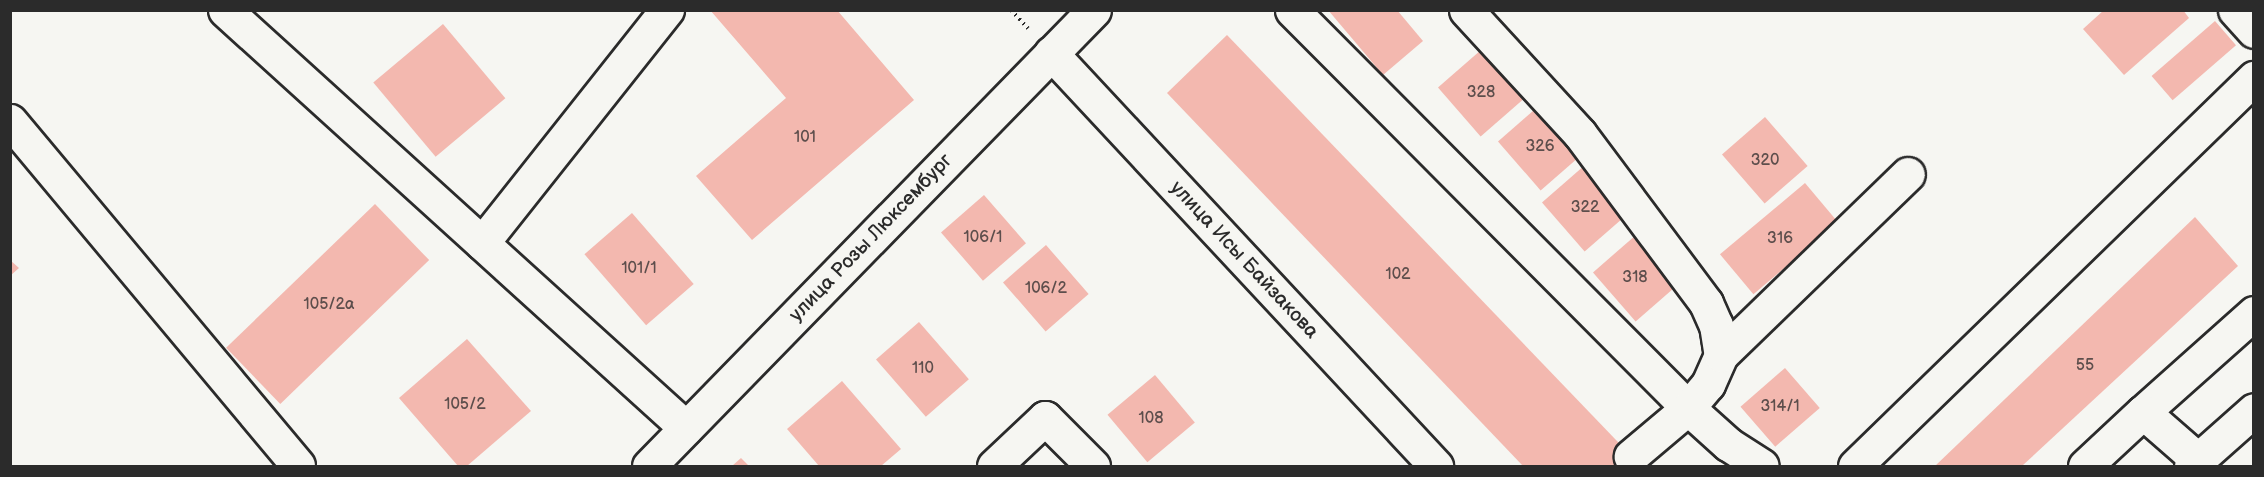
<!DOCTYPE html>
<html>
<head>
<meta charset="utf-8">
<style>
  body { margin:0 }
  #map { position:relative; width:2264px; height:477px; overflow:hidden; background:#f6f6f2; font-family:"Balsamiq Sans",sans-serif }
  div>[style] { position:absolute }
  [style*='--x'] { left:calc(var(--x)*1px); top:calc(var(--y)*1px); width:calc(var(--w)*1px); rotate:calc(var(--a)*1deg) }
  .building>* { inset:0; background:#f3b8af; transform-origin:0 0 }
  .path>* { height:4px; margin-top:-2px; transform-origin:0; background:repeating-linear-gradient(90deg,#2b2b2b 0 1.5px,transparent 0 6px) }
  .roads { filter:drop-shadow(2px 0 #2b2b2b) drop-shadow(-2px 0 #2b2b2b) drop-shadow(0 2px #2b2b2b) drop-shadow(0 -2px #2b2b2b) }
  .minor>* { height:33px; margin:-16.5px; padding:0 16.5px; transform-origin:16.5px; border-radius:16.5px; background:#f6f6f2 }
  span { translate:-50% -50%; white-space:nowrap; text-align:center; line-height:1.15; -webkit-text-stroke:4.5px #f6f6f2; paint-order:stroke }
  .number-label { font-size:16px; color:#5d4e4c }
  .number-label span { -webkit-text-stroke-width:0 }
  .street-label { font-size:20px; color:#2b2b2b }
  .frame { position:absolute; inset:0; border:12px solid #2b2b2b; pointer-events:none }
</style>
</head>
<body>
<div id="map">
  <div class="building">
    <i style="clip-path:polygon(710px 10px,837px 10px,914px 100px,752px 240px,696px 176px,786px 98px)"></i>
    <i style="clip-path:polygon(1328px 10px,1397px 10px,1423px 41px,1383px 75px)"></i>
    <i style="clip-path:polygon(2104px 10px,2183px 10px,2189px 18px,2124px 75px,2083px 29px)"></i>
    <i style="left:2215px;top:21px;width:32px;height:84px;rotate:49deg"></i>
    <i style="left:443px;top:24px;width:97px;height:91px;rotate:50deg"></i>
    <i style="clip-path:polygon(1227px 35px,1641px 466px,1523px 466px,1167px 93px)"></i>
    <i style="left:1481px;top:50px;width:65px;height:57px;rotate:49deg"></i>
    <i style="left:1541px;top:104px;width:65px;height:57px;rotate:49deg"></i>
    <i style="left:1765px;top:117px;width:65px;height:57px;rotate:49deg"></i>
    <i style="left:1585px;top:165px;width:65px;height:57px;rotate:49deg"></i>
    <i style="left:1805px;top:183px;width:52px;height:111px;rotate:50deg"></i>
    <i style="left:984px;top:195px;width:64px;height:57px;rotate:49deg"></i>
    <i style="left:375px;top:204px;width:78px;height:207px;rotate:46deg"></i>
    <i style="left:632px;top:213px;width:94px;height:63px;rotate:49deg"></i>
    <i style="clip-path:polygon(2195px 217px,2238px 266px,2022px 466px,1935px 466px)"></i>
    <i style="left:1636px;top:235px;width:65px;height:57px;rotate:49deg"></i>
    <i style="left:1046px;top:245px;width:65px;height:57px;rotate:49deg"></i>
    <i style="clip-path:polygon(10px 260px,19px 268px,10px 276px)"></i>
    <i style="left:919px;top:322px;width:76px;height:57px;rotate:49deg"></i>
    <i style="clip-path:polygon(467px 339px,531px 411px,467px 466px,458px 466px,399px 398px)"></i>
    <i style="left:1785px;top:368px;width:53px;height:59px;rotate:49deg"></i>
    <i style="left:1155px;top:375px;width:62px;height:62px;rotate:50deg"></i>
    <i style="clip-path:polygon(842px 381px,901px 449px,881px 466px,819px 466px,787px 429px)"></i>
    <i style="clip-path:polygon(741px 458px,749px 466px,732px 466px)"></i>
  </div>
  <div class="path">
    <i style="--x:1011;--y:10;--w:25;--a:47"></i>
  </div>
  <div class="roads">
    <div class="minor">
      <i style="--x:225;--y:10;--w:622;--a:42.2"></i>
      <i style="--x:1292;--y:10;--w:561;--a:45.14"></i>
      <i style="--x:1688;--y:408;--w:54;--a:42"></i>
      <i style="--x:1728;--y:444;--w:40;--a:32.9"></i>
      <i style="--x:1466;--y:10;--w:168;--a:47.4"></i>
      <i style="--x:1580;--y:134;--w:211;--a:53.3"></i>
      <i style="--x:1706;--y:303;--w:24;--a:66"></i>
      <i style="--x:1716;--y:325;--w:30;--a:81"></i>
      <i style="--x:1721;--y:355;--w:32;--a:114"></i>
      <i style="--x:1708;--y:384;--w:31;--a:130"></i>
      <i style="--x:1688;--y:408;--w:75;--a:139.9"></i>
      <i style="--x:2235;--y:10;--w:28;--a:48"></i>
      <i style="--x:1051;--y:53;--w:565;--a:47.01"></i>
      <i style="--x:10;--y:121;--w:449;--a:50.1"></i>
      <i style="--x:482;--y:243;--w:298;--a:-51.6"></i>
      <i style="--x:1721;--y:355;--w:260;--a:-44.1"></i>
      <i style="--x:2143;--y:412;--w:149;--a:-41.7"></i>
      <i style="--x:649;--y:466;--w:637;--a:-45.7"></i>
      <i style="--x:994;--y:466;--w:70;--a:-43.3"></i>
      <i style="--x:1045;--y:418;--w:68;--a:45"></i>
      <i style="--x:1855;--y:466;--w:557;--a:-44.2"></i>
      <i style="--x:2085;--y:466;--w:79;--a:-43"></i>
      <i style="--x:2143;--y:412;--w:73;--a:41.1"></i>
      <i style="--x:2191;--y:466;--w:84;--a:-41.6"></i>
    </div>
  </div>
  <div class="number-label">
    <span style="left:1481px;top:93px">328</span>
    <span style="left:805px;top:138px">101</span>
    <span style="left:1540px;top:147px">326</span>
    <span style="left:1765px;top:161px">320</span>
    <span style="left:1585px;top:208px">322</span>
    <span style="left:983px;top:238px">106/1</span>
    <span style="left:1780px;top:239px">316</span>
    <span style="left:639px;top:269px">101/1</span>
    <span style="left:1398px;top:275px">102</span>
    <span style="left:1635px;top:278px">318</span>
    <span style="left:1046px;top:289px">106/2</span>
    <span style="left:329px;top:305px">105/2а</span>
    <span style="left:2085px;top:366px">55</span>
    <span style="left:923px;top:369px">110</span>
    <span style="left:465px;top:405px">105/2</span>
    <span style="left:1780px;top:407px">314/1</span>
    <span style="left:1151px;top:419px">108</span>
  </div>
  <div class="street-label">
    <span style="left:871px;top:238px;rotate:-46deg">улица Розы Люксембург</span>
    <span style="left:1244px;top:260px;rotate:47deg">улица Исы Байзакова</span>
  </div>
  <div class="frame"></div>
</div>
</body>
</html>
